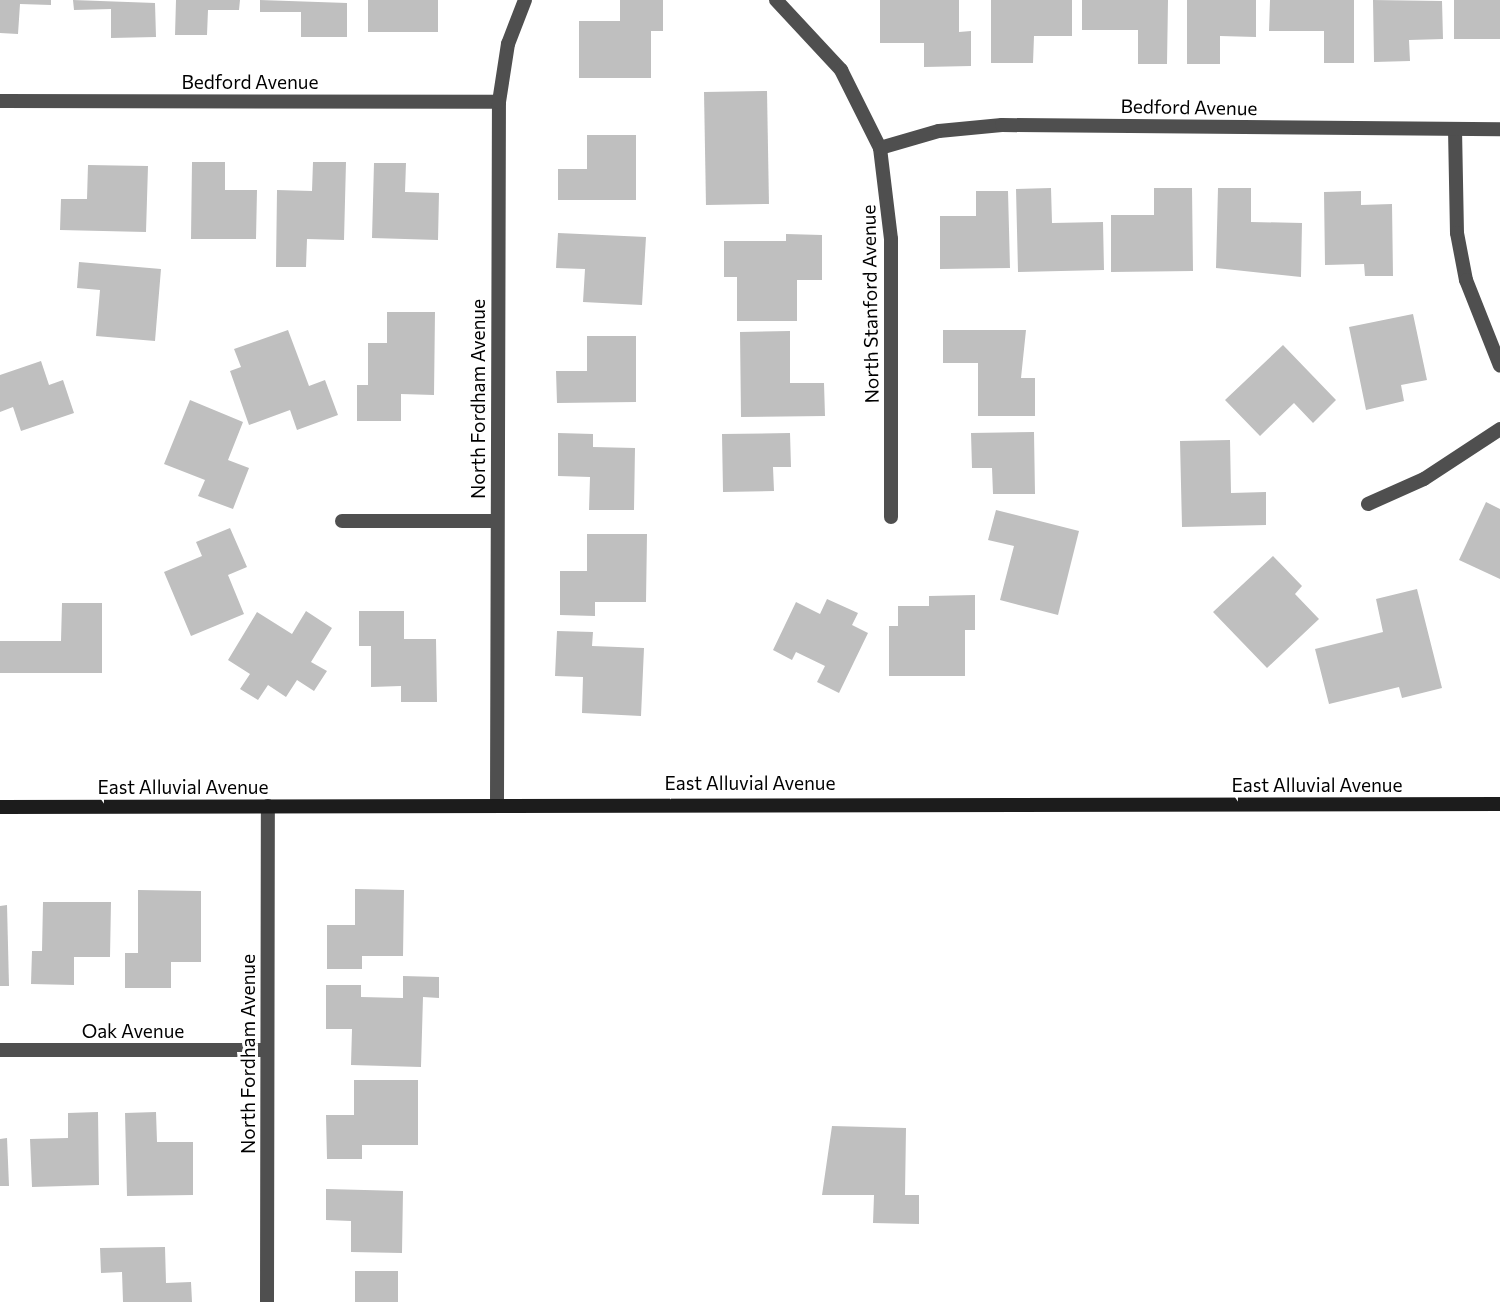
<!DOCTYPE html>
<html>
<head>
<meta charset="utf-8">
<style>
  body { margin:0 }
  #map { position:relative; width:1500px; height:1302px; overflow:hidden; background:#fff; font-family:Commissioner,sans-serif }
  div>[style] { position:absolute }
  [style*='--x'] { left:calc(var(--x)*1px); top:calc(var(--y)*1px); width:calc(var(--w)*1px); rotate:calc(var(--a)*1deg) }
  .building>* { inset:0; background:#bfbfbf; transform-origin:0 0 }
  .street>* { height:14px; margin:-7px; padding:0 7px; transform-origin:7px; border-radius:7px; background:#4f4f4f }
  .secondary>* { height:14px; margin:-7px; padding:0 7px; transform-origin:7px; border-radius:7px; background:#1c1c1c }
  span { translate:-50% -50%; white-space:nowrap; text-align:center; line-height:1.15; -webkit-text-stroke:6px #fff; paint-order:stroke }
  .street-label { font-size:19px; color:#000 }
</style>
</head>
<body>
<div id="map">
  <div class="building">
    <i style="clip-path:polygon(0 0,51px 0,51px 5px,20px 4px,18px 34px,0 33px)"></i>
    <i style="clip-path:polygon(73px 0,155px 3px,156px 37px,111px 38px,111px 9px,74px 10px)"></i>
    <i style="clip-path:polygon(176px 0,240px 0,239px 10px,208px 10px,207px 35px,175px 35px)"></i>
    <i style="clip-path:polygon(260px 0,347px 3px,347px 37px,301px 37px,301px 12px,260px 12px)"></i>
    <i style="left:368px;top:0;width:70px;height:32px"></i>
    <i style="clip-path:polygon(620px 0,663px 0,663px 31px,651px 31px,651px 78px,579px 78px,579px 21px,620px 21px)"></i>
    <i style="clip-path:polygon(880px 0,959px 0,959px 32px,971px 31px,971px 66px,924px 67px,924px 43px,880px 43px)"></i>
    <i style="clip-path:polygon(991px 0,1072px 0,1072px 36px,1034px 36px,1033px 63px,991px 63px)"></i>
    <i style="clip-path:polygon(1082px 0,1168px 0,1167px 64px,1138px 64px,1138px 30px,1082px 30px)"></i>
    <i style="clip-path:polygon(1187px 0,1256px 0,1256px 37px,1220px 36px,1220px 64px,1187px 64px)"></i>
    <i style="clip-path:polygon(1270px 0,1354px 0,1354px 63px,1324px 63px,1324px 31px,1269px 31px)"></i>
    <i style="clip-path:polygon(1373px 0,1442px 1px,1443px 39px,1409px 40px,1410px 61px,1374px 62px)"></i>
    <i style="left:1454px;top:0;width:46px;height:39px"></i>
    <i style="left:767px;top:91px;width:113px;height:63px;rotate:89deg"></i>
    <i style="clip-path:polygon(587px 135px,636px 135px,636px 200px,558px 200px,558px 169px,587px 169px)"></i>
    <i style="clip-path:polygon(192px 162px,225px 162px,225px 190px,257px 190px,256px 239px,191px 239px)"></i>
    <i style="clip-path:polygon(313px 162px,346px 162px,344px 240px,307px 239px,306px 267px,276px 267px,277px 190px,312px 191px)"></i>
    <i style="clip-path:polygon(374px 163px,406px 163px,405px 192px,439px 193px,438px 240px,372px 238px)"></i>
    <i style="clip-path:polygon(88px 165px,148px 166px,146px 232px,60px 230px,61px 199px,87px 199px)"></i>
    <i style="clip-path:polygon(1051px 188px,1052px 223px,1103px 222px,1104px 270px,1018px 272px,1016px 189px)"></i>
    <i style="clip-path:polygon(1154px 188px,1192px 188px,1193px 271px,1111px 272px,1111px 215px,1154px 215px)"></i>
    <i style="clip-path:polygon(1218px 188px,1251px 188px,1251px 222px,1302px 223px,1301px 277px,1216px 268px)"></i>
    <i style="clip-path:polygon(976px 191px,1008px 191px,1010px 268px,940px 269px,940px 216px,976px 216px)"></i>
    <i style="clip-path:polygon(1361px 191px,1361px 205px,1392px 204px,1393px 276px,1365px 276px,1364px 264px,1325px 265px,1324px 192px)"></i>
    <i style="clip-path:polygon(558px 233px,646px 237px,642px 305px,583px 302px,585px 269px,556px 268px)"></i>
    <i style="clip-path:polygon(786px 234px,822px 235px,822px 280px,797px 280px,797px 321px,737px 321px,737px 277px,724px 277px,724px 241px,786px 241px)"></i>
    <i style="clip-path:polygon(79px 262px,161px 269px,155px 341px,96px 336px,100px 290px,77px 288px)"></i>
    <i style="clip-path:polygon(387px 312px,435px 312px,434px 395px,401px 394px,401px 421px,357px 421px,357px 385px,368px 385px,368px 343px,387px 343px)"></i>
    <i style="clip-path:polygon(1413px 314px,1427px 380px,1401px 385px,1404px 401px,1366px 410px,1349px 327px)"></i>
    <i style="clip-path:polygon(288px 330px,309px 386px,325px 380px,338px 415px,297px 430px,290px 410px,249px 425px,230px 371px,241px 367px,234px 349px)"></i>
    <i style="clip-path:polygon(943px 330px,1026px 330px,1021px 378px,1035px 378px,1035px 416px,978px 416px,978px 363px,943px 363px)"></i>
    <i style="clip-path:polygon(790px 331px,790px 383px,824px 383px,825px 416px,741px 417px,740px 332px)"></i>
    <i style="clip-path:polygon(587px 336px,636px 336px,636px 402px,557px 403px,556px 371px,587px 371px)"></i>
    <i style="clip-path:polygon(1283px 345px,1336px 400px,1313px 423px,1294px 403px,1260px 436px,1225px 400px)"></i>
    <i style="clip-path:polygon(41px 361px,49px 385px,63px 380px,74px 413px,21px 431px,13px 407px,0 412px,0 375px)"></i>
    <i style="clip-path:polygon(190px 400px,243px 422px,228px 460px,249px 468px,233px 509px,198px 496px,205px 480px,164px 464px)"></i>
    <i style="clip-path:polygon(1034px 432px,1035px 494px,993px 494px,992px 468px,972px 468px,971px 433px)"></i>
    <i style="clip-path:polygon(558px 433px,593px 434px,593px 447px,635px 448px,634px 510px,589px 510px,590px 477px,558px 476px)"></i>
    <i style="clip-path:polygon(790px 433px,791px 467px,773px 467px,774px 491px,723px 492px,722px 434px)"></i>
    <i style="clip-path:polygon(1230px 440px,1231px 493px,1266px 492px,1266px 525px,1182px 527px,1180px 441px)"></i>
    <i style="clip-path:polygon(1486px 502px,1500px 509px,1500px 579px,1459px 560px)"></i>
    <i style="clip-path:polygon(996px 510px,1079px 531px,1058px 615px,1000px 600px,1014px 546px,988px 540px)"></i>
    <i style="clip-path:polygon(230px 528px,247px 567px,228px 575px,244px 614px,191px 636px,164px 572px,202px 556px,196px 542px)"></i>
    <i style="clip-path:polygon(587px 534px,647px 534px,646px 602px,595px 602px,595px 616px,560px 615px,560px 571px,587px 571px)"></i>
    <i style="clip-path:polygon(1273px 556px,1302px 586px,1295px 594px,1319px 619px,1267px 668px,1213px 612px)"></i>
    <i style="clip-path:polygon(1417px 589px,1442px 688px,1402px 698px,1399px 687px,1329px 704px,1315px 649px,1383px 632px,1376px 599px)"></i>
    <i style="clip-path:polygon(975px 595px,975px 630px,965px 630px,965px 676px,889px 676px,889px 626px,898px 626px,898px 606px,929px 606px,929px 596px)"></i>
    <i style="clip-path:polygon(827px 599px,858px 613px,852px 625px,868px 633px,839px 693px,817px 682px,825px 666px,796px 652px,792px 660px,773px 650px,796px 602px,820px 614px)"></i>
    <i style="clip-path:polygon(62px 603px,102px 603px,102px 673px,0 673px,0 641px,61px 641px)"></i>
    <i style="clip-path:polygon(306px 611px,332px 628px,311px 662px,327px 671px,314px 691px,297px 680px,286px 697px,268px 685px,258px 700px,240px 689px,250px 674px,228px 660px,257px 612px,292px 634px)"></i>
    <i style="clip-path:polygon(359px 611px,404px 611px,404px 639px,436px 639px,437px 702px,401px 702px,401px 686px,371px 687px,371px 646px,359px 646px)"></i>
    <i style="clip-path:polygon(557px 631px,593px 632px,592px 646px,644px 648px,641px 716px,582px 713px,583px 677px,555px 676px)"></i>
    <i style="clip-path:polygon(355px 889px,404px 890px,403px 956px,362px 956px,362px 969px,327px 969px,327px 925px,355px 925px)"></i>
    <i style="clip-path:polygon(138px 890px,201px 891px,201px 962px,171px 962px,171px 988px,125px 988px,125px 953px,138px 953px)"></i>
    <i style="clip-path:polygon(43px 902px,111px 902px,110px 957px,74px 957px,74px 985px,31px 984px,32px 951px,42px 951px)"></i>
    <i style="clip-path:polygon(7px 905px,9px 986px,0 986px,0 906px)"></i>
    <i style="clip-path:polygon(403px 976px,439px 977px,439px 998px,423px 997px,421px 1067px,351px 1065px,352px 1029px,326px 1029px,326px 985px,361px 985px,361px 997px,403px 998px)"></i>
    <i style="clip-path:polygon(354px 1080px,418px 1080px,418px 1145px,362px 1145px,362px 1159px,327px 1159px,326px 1115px,354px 1115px)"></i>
    <i style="clip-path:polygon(98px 1112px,99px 1185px,32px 1187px,30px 1139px,68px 1138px,68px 1113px)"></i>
    <i style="clip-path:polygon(156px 1112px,157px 1142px,193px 1142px,193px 1195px,127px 1196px,125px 1113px)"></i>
    <i style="clip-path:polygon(832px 1126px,906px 1128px,905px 1195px,919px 1195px,919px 1224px,873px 1223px,874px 1195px,822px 1195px)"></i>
    <i style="clip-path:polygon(7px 1138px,9px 1186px,0 1186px,0 1139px)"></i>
    <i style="clip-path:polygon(326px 1189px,403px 1191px,402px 1253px,351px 1252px,351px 1221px,326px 1220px)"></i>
    <i style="clip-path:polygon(165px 1247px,166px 1283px,191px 1282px,192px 1302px,123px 1302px,122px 1272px,101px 1273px,100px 1248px)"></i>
    <i style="left:355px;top:1271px;width:43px;height:31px"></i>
  </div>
  <div class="street">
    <i style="--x:776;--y:0;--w:96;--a:47.1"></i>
    <i style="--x:841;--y:70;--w:87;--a:63.4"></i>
    <i style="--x:880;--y:148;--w:92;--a:83.1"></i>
    <i style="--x:891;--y:239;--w:278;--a:90"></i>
    <i style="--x:0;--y:101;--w:499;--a:0.1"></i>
    <i style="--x:1455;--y:129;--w:104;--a:88.9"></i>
    <i style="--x:1457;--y:233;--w:48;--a:79.2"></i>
    <i style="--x:1466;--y:280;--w:92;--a:68.4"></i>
    <i style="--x:880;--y:148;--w:61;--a:-16.1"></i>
    <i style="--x:939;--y:131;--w:63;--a:-5.4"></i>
    <i style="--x:1002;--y:125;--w:498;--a:0.5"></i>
    <i style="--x:1368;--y:504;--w:61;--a:-24.1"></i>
    <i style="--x:1424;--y:479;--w:91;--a:-33.3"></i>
    <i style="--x:342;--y:521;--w:155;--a:0"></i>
    <i style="--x:497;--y:802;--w:700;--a:-89.84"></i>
    <i style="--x:499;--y:102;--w:59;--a:-81.2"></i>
    <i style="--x:508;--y:44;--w:47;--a:-68.9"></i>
    <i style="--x:0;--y:1050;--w:267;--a:0"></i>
    <i style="--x:267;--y:1302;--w:496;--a:-89.9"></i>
  </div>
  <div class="secondary">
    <i style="--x:0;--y:807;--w:1500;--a:-0.11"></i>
  </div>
  <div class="street-label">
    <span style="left:250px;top:82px">Bedford Avenue</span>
    <span style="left:1189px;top:107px;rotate:1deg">Bedford Avenue</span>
    <span style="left:870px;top:304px;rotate:-91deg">North Stanford Avenue</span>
    <span style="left:478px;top:399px;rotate:-90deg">North Fordham Avenue</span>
    <span style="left:750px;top:783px">East Alluvial Avenue</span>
    <span style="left:1317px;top:785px">East Alluvial Avenue</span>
    <span style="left:183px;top:787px">East Alluvial Avenue</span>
    <span style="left:133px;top:1031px">Oak Avenue</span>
    <span style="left:248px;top:1054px;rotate:-90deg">North Fordham Avenue</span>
  </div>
</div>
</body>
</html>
